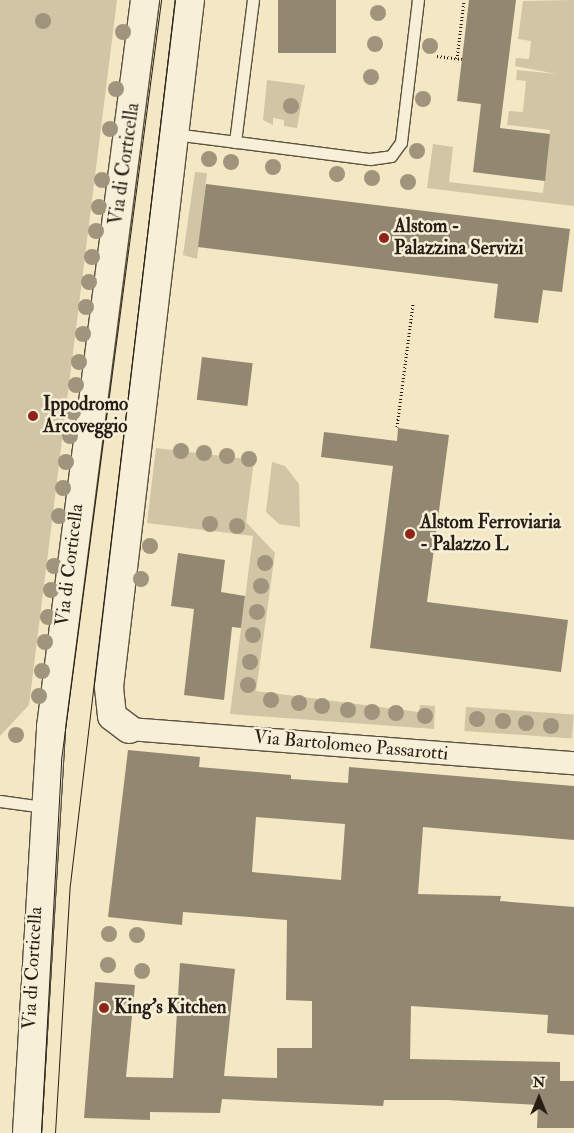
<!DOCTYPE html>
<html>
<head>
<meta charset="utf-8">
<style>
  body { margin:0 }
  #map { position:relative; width:574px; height:1133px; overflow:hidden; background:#f4e7c3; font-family:"IM FELL Double Pica",serif }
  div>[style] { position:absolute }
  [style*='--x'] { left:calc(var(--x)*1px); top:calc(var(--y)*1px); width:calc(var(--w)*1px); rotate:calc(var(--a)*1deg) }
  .green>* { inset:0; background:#d1c5a6; transform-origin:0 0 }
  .building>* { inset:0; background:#928770; transform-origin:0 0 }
  .path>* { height:3px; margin-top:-1.5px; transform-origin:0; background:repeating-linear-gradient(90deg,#271f16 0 1px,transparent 0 3.5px) }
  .roads { filter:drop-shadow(1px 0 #5a5141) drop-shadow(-1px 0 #5a5141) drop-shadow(0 1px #5a5141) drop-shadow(0 -1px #5a5141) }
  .lane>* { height:11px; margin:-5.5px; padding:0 5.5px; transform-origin:5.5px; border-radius:5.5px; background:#f8efd8 }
  .street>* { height:22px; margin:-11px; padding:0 11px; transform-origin:11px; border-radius:11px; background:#f8efd8 }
  .secondary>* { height:28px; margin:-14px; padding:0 14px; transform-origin:14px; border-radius:14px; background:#f8efd8 }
  .tram>* { height:1px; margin:-0.5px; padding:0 0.5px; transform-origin:0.5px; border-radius:0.5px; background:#271f16 }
  .trees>* { width:16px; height:16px; margin:-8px; border-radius:50%; background:#9f947c }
  .dots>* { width:14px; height:14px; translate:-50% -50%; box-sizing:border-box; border:2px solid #f8efd8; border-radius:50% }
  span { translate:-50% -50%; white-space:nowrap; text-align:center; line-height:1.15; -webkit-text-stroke:5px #f8efd8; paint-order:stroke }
  .street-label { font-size:19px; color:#271f16 }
  .poi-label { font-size:19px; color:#271f16; font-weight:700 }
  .left { translate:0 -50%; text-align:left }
  .north { position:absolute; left:514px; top:1073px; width:50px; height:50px; -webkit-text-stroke:4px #f8efd8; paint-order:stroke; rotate:0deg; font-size:14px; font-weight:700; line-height:20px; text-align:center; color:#271f16 }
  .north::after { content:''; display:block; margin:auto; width:18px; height:22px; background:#271f16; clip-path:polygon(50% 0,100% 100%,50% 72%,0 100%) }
</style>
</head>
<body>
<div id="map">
  <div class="green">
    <i style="clip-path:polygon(0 0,117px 0,29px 705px,0 736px)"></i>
    <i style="clip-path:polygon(574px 0,574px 206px,427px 188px,433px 144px,453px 147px,449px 182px,543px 193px,550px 130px,507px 125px,509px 111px,523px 112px,526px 81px,516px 80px,517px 70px,557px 74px,515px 66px,516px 58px,529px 59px,531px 41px,518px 39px,523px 1px)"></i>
    <i style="clip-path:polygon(267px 80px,305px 85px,297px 128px,284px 126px,284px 120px,273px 118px,273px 125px,263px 120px)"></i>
    <i style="clip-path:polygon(195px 172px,207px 173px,197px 259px,183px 255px)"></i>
    <i style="clip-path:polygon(156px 448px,254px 460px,246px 522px,275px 553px,256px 691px,419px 712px,420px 705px,435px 706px,434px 729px,230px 714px,253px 536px,147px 523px)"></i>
    <i style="clip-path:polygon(272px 462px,285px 466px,299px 484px,300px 527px,279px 524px,266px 512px)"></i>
    <i style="left:466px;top:707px;width:108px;height:24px;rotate:4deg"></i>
  </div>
  <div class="building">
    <i style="left:278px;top:0;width:58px;height:53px"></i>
    <i style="clip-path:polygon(469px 0,516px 0,500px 128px,550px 134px,545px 181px,473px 172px,481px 104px,457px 101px)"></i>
    <i style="clip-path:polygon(206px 184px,570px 229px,562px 292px,543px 290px,538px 323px,494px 318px,498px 284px,198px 247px)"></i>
    <i style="left:202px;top:357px;width:51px;height:43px;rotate:7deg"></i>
    <i style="clip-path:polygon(398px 428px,449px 435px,427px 602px,568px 620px,561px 672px,370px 648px,393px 466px,321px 457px,324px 432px,397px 441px)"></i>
    <i style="clip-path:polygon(178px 553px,225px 560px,221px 592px,245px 596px,241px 628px,232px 627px,224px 700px,184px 695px,194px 609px,171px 606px)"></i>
    <i style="clip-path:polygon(evenodd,128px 750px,200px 757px,199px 767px,291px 775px,291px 779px,348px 783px,349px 767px,574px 786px,574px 840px,423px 827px,418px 894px,501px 896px,500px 901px,574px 907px,574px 1035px,547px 1033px,548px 1015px,411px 1006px,410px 1059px,560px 1062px,560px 1081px,574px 1081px,574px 1128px,537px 1128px,538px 1105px,447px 1100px,384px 1100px,383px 1106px,222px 1099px,220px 1113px,150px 1112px,150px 1120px,84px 1118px,95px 982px,135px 985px,126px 1077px,173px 1078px,180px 963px,235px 969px,224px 1076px,277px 1078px,277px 1048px,312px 1048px,312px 1001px,286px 1000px,287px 920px,183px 912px,182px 925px,108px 917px,128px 750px,256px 817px,345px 824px,341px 880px,252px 872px,256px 817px)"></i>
  </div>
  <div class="path">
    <i style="--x:437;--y:56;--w:25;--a:7"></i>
    <i style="--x:457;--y:59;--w:59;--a:-83.2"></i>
    <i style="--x:397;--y:427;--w:124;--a:-82.6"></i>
  </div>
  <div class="roads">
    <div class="lane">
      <i style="--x:174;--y:134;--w:198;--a:7.3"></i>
      <i style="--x:370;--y:159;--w:21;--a:-8"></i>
      <i style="--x:391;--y:156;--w:17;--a:-54"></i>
      <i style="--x:401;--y:142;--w:143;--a:-83.2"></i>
      <i style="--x:235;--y:142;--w:143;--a:-82.8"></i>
      <i style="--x:0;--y:801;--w:43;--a:7.9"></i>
    </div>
    <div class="street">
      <i style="--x:129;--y:729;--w:446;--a:4.4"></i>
    </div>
    <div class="secondary">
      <i style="--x:129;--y:729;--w:21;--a:-143"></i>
      <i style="--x:112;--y:716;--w:29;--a:-96"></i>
      <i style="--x:109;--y:687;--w:692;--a:-83.28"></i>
      <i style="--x:27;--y:1133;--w:407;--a:-86.6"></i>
      <i style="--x:51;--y:727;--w:733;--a:-82.63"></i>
    </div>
  </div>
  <div class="tram">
    <i style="--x:41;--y:1133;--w:374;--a:-86.9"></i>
    <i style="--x:61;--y:760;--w:767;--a:-82.5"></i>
    <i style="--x:55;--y:1133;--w:249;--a:-86.6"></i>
    <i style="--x:70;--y:884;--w:890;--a:-83.23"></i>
  </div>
  <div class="trees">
    <i style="left:378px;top:13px"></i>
    <i style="left:43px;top:21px"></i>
    <i style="left:123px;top:32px"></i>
    <i style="left:375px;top:44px"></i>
    <i style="left:430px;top:46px"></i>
    <i style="left:371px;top:77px"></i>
    <i style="left:116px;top:89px"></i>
    <i style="left:423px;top:99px"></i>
    <i style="left:291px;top:106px"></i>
    <i style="left:110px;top:129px"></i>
    <i style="left:417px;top:151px"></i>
    <i style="left:209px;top:159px"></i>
    <i style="left:231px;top:162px"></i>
    <i style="left:273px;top:167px"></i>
    <i style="left:337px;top:174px"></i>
    <i style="left:372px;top:178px"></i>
    <i style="left:102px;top:180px"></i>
    <i style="left:408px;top:182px"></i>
    <i style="left:99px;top:207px"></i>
    <i style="left:96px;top:231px"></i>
    <i style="left:92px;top:257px"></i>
    <i style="left:89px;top:282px"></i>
    <i style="left:86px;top:307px"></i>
    <i style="left:83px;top:334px"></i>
    <i style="left:79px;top:362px"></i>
    <i style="left:76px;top:385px"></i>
    <i style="left:73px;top:412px"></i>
    <i style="left:70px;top:436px"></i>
    <i style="left:181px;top:451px"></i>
    <i style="left:204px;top:453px"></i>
    <i style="left:227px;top:456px"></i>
    <i style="left:249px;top:459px"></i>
    <i style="left:66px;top:462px"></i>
    <i style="left:63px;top:488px"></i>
    <i style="left:59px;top:516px"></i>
    <i style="left:210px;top:524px"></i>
    <i style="left:237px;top:526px"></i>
    <i style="left:150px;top:546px"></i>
    <i style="left:265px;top:563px"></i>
    <i style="left:54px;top:566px"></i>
    <i style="left:141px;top:579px"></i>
    <i style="left:261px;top:586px"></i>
    <i style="left:51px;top:590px"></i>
    <i style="left:257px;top:612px"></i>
    <i style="left:48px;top:617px"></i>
    <i style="left:253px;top:635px"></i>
    <i style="left:45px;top:642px"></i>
    <i style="left:250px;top:662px"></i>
    <i style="left:42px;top:671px"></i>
    <i style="left:248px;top:685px"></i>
    <i style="left:39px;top:696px"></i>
    <i style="left:271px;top:700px"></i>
    <i style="left:299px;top:703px"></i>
    <i style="left:322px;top:706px"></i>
    <i style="left:348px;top:710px"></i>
    <i style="left:372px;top:712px"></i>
    <i style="left:396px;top:713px"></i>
    <i style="left:425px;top:716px"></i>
    <i style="left:477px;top:719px"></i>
    <i style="left:503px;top:721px"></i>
    <i style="left:526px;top:723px"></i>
    <i style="left:551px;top:726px"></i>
    <i style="left:16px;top:735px"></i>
    <i style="left:109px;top:934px"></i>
    <i style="left:137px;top:935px"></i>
    <i style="left:108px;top:965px"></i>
    <i style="left:142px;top:971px"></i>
  </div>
  <div class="dots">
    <i style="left:384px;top:238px;background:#8f2418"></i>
    <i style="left:33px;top:416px;background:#8f2418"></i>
    <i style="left:410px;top:534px;background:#8f2418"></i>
    <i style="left:104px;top:1008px;background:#8f2418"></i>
  </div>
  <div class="street-label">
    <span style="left:125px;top:164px;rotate:-82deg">Via di Corticella</span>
    <span style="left:70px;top:565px;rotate:-83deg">Via di Corticella</span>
    <span style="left:351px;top:746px;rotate:5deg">Via Bartolomeo Passarotti</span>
    <span style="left:33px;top:968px;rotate:-87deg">Via di Corticella</span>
  </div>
  <div class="poi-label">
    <span class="left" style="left:394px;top:238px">Alstom -<br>Palazzina Servizi</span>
    <span class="left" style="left:43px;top:416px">Ippodromo<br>Arcoveggio</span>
    <span class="left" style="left:420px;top:534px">Alstom Ferroviaria<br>- Palazzo L</span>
    <span class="left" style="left:114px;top:1008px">King's Kitchen</span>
  </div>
  <div class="north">N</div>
</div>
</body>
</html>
